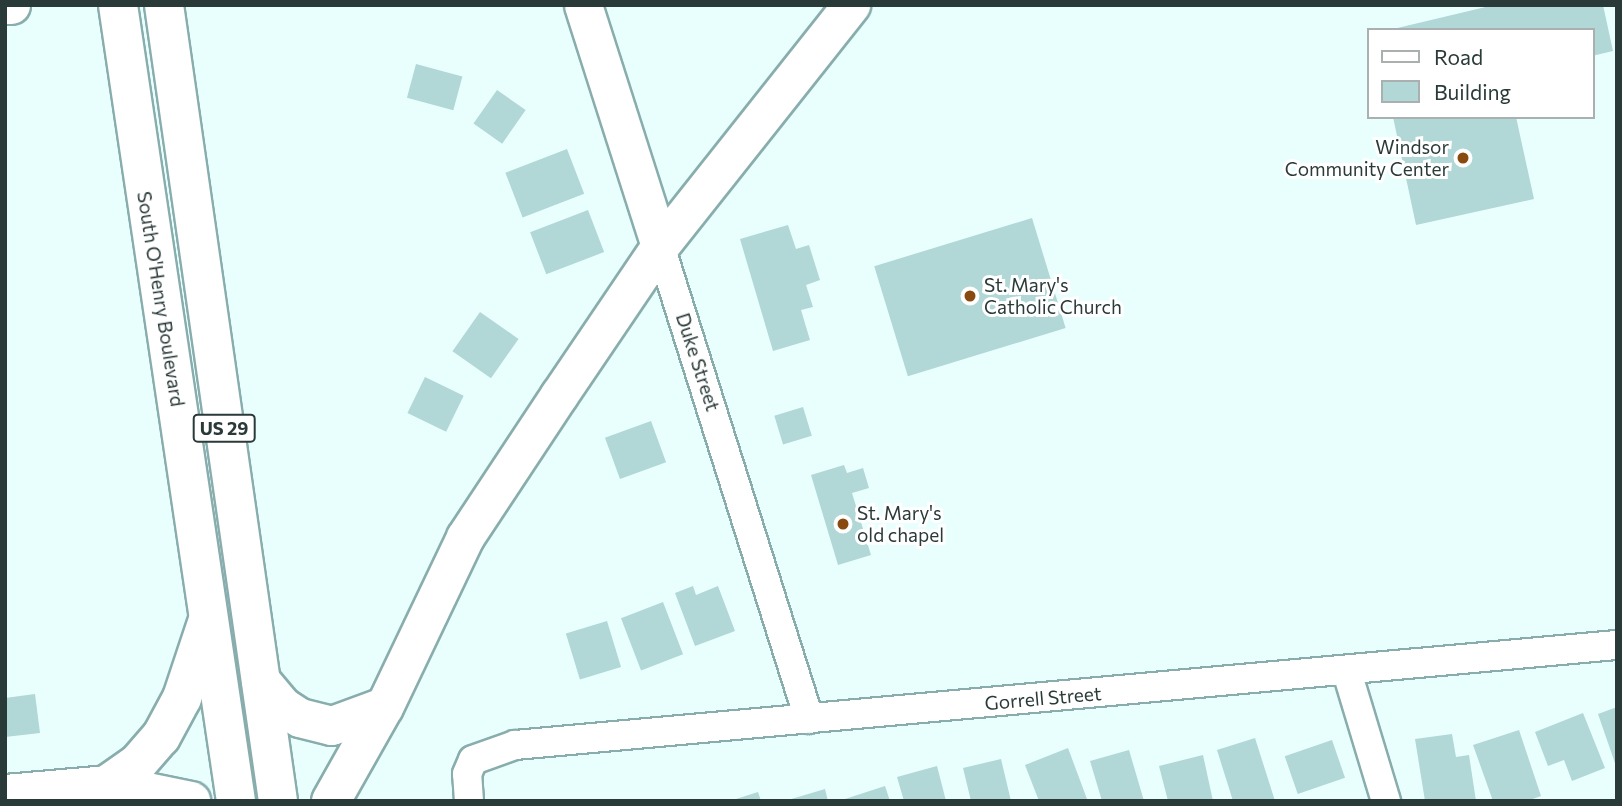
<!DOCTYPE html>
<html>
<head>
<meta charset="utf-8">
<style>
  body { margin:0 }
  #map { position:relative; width:1622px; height:806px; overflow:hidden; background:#e8fffe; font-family:Commissioner,sans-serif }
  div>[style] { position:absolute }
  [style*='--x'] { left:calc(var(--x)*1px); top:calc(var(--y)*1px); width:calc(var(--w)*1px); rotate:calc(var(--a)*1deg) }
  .building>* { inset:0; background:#b1d7d6; transform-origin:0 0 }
  .roads { filter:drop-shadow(2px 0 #89adad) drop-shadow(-2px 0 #89adad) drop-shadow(0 2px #89adad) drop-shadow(0 -2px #89adad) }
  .minor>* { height:28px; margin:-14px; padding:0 14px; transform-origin:14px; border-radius:14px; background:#fff }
  .major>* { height:37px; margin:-18.5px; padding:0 18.5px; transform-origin:18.5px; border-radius:18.5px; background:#fff }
  .highway>* { height:38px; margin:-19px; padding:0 19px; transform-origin:19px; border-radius:19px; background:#fff }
  .dots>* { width:19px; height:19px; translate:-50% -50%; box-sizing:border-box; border:4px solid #fff; border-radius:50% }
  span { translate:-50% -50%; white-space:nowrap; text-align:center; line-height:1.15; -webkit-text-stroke:6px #fff; paint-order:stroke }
  .shield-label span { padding:2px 5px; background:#fff; border:2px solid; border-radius:5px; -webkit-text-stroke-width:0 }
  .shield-label { font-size:18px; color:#2a3a39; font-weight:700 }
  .poi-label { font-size:19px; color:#2a3a39 }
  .right { translate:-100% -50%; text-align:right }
  .left { translate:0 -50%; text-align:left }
  .street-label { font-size:19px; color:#2a3a39 }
  .frame { position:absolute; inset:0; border:7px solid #2a3a39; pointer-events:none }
  .legend { position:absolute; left:1367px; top:28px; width:228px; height:91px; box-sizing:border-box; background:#fff; border:2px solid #aab0b0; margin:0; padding:9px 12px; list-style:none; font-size:21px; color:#2a3a39 }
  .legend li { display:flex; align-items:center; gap:14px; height:35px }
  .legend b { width:35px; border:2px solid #aab0b0 }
</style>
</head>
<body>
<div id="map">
  <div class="building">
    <i style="clip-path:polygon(1494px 5px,1603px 5px,1613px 51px,1592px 56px,1592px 30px,1389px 30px)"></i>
    <i style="left:416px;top:64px;width:48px;height:35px;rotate:15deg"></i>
    <i style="left:497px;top:90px;width:35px;height:41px;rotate:35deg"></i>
    <i style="clip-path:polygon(1393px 117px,1516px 117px,1534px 199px,1416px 225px)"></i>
    <i style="left:567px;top:149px;width:48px;height:66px;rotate:69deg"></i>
    <i style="left:588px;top:210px;width:45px;height:62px;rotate:69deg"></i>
    <i style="left:1032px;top:218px;width:115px;height:165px;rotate:73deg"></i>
    <i style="clip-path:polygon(788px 225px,796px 249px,809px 245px,820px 280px,806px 285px,813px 307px,801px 310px,810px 340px,773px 351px,740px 239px)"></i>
    <i style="left:480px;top:312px;width:47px;height:48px;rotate:35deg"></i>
    <i style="left:425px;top:377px;width:43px;height:40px;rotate:26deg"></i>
    <i style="left:803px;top:407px;width:30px;height:30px;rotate:73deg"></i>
    <i style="left:651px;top:421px;width:44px;height:49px;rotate:70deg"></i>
    <i style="clip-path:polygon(844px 465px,847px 473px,863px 468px,869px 488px,852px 493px,871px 555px,838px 565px,811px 475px)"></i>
    <i style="clip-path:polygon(693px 586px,696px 595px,718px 586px,735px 631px,695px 646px,675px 593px)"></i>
    <i style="left:663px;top:602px;width:56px;height:45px;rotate:69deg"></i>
    <i style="left:607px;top:621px;width:48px;height:43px;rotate:73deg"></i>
    <i style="clip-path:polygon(35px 694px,40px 733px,5px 737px,5px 698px)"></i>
    <i style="clip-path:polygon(1617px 707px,1617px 766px,1616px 766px,1598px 714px)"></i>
    <i style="clip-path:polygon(1583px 713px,1605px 768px,1572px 781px,1564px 760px,1548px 766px,1535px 732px)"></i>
    <i style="clip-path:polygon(1519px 730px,1541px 796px,1527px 801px,1493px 801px,1473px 745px)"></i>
    <i style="clip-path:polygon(1452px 734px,1456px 757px,1469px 755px,1476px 801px,1425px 801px,1415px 739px)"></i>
    <i style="clip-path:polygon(1255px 738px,1275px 801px,1233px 801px,1217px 750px)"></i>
    <i style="left:1332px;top:740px;width:40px;height:50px;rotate:71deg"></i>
    <i style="clip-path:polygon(1068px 748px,1087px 799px,1039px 801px,1025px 765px)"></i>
    <i style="clip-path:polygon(1129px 750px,1144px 801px,1102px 801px,1090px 761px)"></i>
    <i style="clip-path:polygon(1203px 755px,1213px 801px,1168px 801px,1159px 766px)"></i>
    <i style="clip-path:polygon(1001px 759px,1011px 801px,971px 801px,963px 768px)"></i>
    <i style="clip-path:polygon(937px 766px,946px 801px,904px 801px,897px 777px)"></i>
    <i style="clip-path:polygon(885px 786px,890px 801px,842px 801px,842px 800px)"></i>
    <i style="clip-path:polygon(825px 789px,828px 801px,788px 801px,788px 800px)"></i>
    <i style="clip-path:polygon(758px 792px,761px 801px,733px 801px,733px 800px)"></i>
  </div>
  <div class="roads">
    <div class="minor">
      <i style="--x:660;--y:246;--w:496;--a:72.5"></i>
      <i style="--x:1347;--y:672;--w:135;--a:73.2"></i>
      <i style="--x:469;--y:801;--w:27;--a:-94"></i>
      <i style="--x:467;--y:774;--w:15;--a:-67"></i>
      <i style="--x:473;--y:760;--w:45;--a:-19.7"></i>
      <i style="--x:515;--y:745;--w:1107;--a:-5.19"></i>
    </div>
    <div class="major">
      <i style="--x:5;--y:5;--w:6;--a:0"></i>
      <i style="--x:583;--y:5;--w:253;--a:72.3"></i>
      <i style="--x:384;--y:707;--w:188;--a:-64.5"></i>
      <i style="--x:465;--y:537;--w:170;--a:-56.5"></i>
      <i style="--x:559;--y:395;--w:180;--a:-55.9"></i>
      <i style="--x:660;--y:246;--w:308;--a:-51.6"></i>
      <i style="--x:5;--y:793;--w:103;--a:-5"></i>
    </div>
    <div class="highway">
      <i style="--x:118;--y:5;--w:805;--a:81.57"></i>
      <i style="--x:164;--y:5;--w:804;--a:81.85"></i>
      <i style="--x:261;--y:681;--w:34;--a:50"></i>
      <i style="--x:283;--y:707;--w:20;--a:33"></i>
      <i style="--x:300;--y:718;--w:33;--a:14"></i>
      <i style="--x:332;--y:726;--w:55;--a:-20.1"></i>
      <i style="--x:108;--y:784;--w:37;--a:-35"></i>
      <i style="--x:138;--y:763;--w:35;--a:-49"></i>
      <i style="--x:161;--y:737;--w:44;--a:-61.7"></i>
      <i style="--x:182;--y:698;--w:82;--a:-71.6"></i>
      <i style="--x:108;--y:784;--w:85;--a:11.6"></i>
      <i style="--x:331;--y:801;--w:108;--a:-60.6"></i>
    </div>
  </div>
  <div class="dots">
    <i style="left:1463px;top:158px;background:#884a0e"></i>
    <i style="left:970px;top:296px;background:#884a0e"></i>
    <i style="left:843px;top:524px;background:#884a0e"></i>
  </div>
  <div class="shield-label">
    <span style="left:224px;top:428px">US 29</span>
  </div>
  <div class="poi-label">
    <span class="right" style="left:1449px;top:158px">Windsor<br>Community Center</span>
    <span class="left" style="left:984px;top:296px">St. Mary's<br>Catholic Church</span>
    <span class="left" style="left:857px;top:524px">St. Mary's<br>old chapel</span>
  </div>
  <div class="street-label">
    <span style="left:161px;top:299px;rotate:81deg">South O'Henry Boulevard</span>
    <span style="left:698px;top:362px;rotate:72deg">Duke Street</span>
    <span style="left:1043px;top:698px;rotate:-5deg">Gorrell Street</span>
  </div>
  <div class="frame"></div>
  <ul class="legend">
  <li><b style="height:9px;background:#fff"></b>Road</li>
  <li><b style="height:19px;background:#b1d7d6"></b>Building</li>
  </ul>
</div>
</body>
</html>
